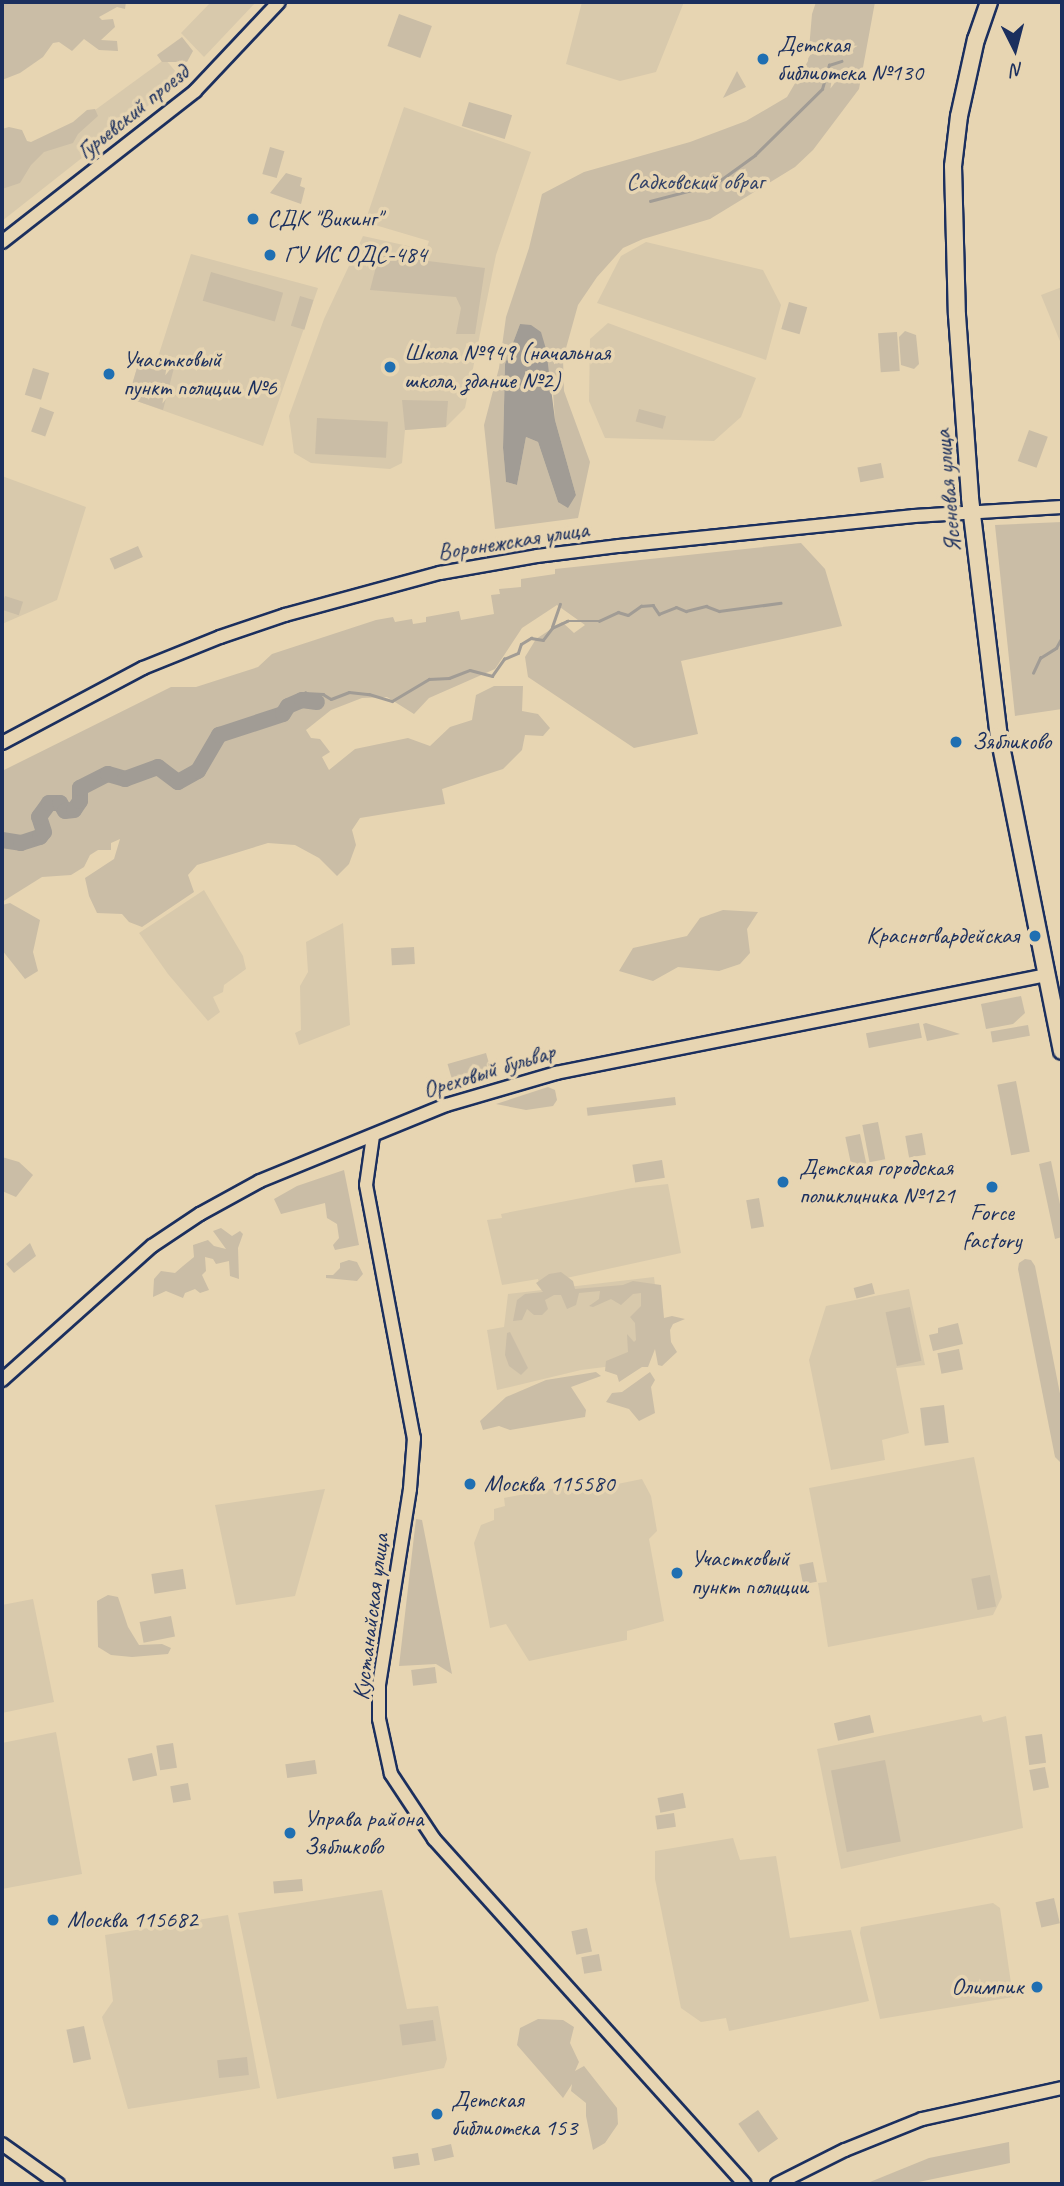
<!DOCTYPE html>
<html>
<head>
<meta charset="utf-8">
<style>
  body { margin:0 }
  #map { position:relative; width:1064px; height:2186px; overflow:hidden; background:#e7d5b2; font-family:Caveat,sans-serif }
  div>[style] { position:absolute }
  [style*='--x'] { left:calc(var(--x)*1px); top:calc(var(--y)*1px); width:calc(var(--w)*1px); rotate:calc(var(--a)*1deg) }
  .built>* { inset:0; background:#d8c9ac }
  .green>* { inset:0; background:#cabda6; transform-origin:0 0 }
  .water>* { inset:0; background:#a19c95 }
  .stream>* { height:2.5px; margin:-1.25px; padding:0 1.25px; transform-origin:1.25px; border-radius:1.25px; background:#a19c95 }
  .river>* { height:16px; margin:-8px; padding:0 8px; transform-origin:8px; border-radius:8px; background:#a19c95 }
  .roads { filter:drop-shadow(2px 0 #1b2f5e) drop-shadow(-2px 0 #1b2f5e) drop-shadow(0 2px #1b2f5e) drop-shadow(0 -2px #1b2f5e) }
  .minor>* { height:12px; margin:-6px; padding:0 6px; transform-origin:6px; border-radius:6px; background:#e7d5b2 }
  .major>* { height:16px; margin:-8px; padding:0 8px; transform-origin:8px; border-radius:8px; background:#e7d5b2 }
  .dots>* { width:19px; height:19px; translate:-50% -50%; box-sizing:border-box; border:4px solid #e7d5b2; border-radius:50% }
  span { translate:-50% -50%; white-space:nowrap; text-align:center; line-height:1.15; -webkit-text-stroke:7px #e7d5b2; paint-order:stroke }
  .poi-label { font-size:24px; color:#1b2f5e }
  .left { translate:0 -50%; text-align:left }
  .right { translate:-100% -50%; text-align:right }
  .street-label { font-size:24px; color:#1b2f5e }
  .park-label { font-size:24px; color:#354469 }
  .frame { position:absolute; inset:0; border:4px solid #1b2f5e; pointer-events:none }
  .north { position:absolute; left:980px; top:14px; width:70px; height:70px; -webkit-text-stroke:5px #e7d5b2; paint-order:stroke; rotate:174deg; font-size:19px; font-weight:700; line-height:28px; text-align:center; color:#1b2f5e }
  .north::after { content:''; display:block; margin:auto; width:24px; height:32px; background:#1b2f5e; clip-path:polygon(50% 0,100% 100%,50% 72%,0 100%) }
</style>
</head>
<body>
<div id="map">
  <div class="built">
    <i style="clip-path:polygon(211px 2px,256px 2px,204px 57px,181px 33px)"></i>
    <i style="clip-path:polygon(582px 2px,684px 2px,656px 72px,620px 81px,566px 64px)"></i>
    <i style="clip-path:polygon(165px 59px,182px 79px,2px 221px,2px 178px)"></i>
    <i style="clip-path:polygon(404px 107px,531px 152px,496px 255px,465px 408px,446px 427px,405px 430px,402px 463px,390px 469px,311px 463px,294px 453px,289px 416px,324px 319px,363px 236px,426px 250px,429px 241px,365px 222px)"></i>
    <i style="clip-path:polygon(646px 242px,763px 270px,781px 305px,766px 360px,597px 303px,621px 256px)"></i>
    <i style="clip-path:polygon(191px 254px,318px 288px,263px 446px,128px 398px,140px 358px,158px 357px)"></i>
    <i style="clip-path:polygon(1062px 287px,1062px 346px,1041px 295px)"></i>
    <i style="clip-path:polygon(608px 323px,756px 378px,741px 417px,714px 441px,605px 438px,589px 401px,590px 339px)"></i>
    <i style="clip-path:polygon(2px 476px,86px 507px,57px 600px,2px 624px)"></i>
    <i style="clip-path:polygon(204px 890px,243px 956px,246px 969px,224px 985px,223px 992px,213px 997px,220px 1012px,208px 1021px,168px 974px,139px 933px)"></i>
    <i style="clip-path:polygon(343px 923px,350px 1025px,299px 1045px,295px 1033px,301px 1030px,300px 986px,308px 972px,306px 942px)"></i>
    <i style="clip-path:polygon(668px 1184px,681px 1253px,539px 1284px,538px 1279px,502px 1285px,487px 1220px,502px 1218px,501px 1214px,632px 1188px)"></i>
    <i style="clip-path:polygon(654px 1277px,658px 1311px,644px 1362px,581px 1370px,497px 1390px,487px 1330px,504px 1327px,508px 1294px)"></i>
    <i style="clip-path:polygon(909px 1289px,925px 1365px,896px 1368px,909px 1433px,882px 1440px,885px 1460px,831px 1470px,809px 1360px,826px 1306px)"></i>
    <i style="clip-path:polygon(974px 1457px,1002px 1597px,993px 1615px,828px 1647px,818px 1583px,827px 1582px,809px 1488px)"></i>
    <i style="clip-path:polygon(642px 1479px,651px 1496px,657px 1531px,649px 1539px,664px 1621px,627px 1631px,627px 1640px,529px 1661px,506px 1624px,490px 1628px,474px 1543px,481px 1525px,494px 1520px,494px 1509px,505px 1506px,504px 1498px,576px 1484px,583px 1487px,583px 1491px)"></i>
    <i style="clip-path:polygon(325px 1489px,295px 1596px,236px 1605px,215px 1505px)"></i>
    <i style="clip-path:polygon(33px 1599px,54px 1702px,2px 1713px,2px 1605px)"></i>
    <i style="clip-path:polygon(981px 1715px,983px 1722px,1006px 1716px,1023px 1828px,841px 1869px,817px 1749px)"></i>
    <i style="clip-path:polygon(56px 1732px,82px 1874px,2px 1889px,2px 1743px)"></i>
    <i style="clip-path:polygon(733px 1838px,740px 1860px,776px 1856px,790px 1938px,851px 1930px,869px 2001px,729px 2031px,726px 2018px,701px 2022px,681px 2008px,655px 1879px,655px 1851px)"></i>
    <i style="clip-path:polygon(382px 1890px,407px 2009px,438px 2006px,447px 2059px,444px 2068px,277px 2099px,238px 1913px)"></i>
    <i style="clip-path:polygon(993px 1903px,1000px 1908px,1013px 1997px,880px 2019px,860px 1933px,861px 1927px)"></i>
    <i style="clip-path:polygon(228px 1915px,260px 2088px,128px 2109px,102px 2017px,113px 2001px,105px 1935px)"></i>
  </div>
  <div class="green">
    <i style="clip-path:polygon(2px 2px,126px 2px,125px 9px,117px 7px,99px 17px,102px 20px,113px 19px,115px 27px,101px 40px,117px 41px,118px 51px,99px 50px,84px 39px,72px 51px,59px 42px,53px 43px,43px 57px,20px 73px,2px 80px)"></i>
    <i style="clip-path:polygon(evenodd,816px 2px,875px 2px,859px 89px,813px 150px,795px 167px,710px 219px,643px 239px,623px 248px,597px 277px,578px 305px,563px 359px,564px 391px,590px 462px,578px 518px,495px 529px,484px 425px,499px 368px,506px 317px,529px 248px,542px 194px,584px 172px,690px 142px,746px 121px,787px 97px,808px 61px,812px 14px,816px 2px,520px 324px,552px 379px,555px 420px,576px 495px,558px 502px,538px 442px,526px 437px,517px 485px,506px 482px,503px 448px,505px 364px,520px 324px)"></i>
    <i style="left:399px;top:14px;width:35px;height:34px;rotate:20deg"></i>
    <i style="clip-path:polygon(182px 37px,193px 51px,187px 62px,162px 62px,157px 55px)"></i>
    <i style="clip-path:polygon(737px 71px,746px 87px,723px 98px)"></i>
    <i style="left:469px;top:102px;width:45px;height:25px;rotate:17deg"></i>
    <i style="clip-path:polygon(95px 109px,98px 116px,78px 134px,73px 143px,44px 152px,31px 165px,20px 183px,2px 189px,2px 129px,9px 127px,22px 130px,27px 141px,31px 142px,73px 122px,87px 110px)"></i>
    <i style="left:270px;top:147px;width:15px;height:28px;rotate:16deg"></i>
    <i style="clip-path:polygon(286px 173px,302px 178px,300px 186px,305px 188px,301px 204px,270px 193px)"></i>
    <i style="clip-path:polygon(379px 255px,485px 268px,475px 334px,456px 334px,461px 308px,456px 297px,370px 290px)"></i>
    <i style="left:211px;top:272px;width:75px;height:30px;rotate:16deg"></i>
    <i style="left:300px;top:296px;width:14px;height:31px;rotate:17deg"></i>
    <i style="left:789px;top:302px;width:19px;height:28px;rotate:16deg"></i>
    <i style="clip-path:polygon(905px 331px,916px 335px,919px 364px,914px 369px,901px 365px,899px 337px)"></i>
    <i style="left:897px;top:332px;width:39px;height:19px;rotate:86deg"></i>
    <i style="clip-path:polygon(140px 358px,157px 358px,175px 364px,163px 410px,128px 398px)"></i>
    <i style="left:33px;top:368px;width:17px;height:28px;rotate:17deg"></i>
    <i style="clip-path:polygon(402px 400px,448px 401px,446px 427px,405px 430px)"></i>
    <i style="left:40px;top:407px;width:15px;height:26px;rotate:20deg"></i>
    <i style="left:639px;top:409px;width:28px;height:13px;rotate:15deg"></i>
    <i style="left:317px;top:418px;width:71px;height:36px;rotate:3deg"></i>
    <i style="left:1029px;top:430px;width:20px;height:33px;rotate:20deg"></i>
    <i style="left:881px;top:463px;width:15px;height:24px;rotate:79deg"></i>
    <i style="clip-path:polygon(1062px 522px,1062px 709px,1015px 716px,995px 525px)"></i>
    <i style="clip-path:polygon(801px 543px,825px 569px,842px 626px,681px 661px,698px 734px,634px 748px,528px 677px,525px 657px,536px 639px,562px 622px,574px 633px,585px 625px,557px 605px,522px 628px,495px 669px,429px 698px,414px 714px,387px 697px,362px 698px,331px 710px,306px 730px,311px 738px,320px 739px,330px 752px,322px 757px,329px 770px,355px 749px,408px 738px,430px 746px,450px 727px,472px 720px,476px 695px,494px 686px,523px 686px,522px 711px,538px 714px,550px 728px,543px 736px,525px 735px,522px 750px,503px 769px,442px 789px,445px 804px,360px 818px,352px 830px,356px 845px,349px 864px,337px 876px,319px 858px,295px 845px,268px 843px,197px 865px,188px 875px,194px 892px,142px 927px,129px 922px,122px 914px,97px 913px,89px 896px,85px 878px,114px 859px,120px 839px,111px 843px,111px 850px,98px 850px,90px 855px,84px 867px,71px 875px,42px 877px,2px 902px,2px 771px,171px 687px,196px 687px,258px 667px,272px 654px,376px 620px,393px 617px,395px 622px,412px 619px,413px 624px,426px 622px,426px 617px,459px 611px,461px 620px,494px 614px,491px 595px,500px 594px,499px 589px,521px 587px,521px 579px,555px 574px,555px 569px)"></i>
    <i style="left:138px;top:546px;width:12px;height:31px;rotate:66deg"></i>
    <i style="left:5px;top:596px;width:19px;height:14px;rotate:18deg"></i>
    <i style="clip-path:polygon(10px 903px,40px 920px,33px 952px,38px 971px,25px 979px,2px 950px,2px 905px)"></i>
    <i style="clip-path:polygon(723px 910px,758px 912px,747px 929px,750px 953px,740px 964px,719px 971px,678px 967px,653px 981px,619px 971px,633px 948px,687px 936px,700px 918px)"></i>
    <i style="left:414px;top:947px;width:17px;height:23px;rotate:87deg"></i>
    <i style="clip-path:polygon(1021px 996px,1025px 1013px,1013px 1024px,986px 1029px,981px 1004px)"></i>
    <i style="left:919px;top:1023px;width:15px;height:54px;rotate:79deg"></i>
    <i style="clip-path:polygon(926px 1023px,960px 1034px,927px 1041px,923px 1024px)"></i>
    <i style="left:1028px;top:1025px;width:11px;height:38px;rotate:80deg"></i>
    <i style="left:486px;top:1053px;width:19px;height:40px;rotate:74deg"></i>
    <i style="left:1016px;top:1081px;width:72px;height:19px;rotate:79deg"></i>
    <i style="clip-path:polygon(548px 1087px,555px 1090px,557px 1100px,553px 1106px,526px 1110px,496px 1104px)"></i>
    <i style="left:675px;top:1097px;width:8px;height:89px;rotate:83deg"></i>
    <i style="left:878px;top:1122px;width:38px;height:16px;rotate:79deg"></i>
    <i style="left:922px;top:1133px;width:22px;height:17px;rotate:80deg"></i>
    <i style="left:860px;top:1134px;width:30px;height:15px;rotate:78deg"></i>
    <i style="clip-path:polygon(2px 1157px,19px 1162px,33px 1175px,16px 1197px,2px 1191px)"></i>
    <i style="left:662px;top:1160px;width:18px;height:30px;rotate:81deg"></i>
    <i style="clip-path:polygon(1051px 1161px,1062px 1214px,1062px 1237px,1055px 1239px,1039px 1164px)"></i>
    <i style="clip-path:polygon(344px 1170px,359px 1245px,335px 1250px,333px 1245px,339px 1238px,337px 1224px,327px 1218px,325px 1203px,281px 1214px,274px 1199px,297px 1186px)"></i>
    <i style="left:759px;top:1198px;width:29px;height:13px;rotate:80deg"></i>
    <i style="clip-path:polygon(221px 1228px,232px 1236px,240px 1231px,243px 1234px,238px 1248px,239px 1279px,230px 1276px,229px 1261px,216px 1264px,213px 1259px,205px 1257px,206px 1271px,202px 1275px,209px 1290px,200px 1293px,195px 1289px,185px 1293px,183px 1298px,166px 1291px,153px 1297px,154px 1279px,161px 1271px,175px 1273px,183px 1266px,194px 1257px,193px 1245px,208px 1240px,214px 1246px,226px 1249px,213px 1231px)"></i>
    <i style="clip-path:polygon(30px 1243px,36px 1256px,14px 1273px,6px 1264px)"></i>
    <i style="clip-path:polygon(1025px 1259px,1031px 1260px,1035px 1266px,1062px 1404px,1062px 1464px,1055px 1457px,1018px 1269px,1019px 1263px)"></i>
    <i style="clip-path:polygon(349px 1260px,357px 1262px,363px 1274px,357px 1281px,326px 1278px,326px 1275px,333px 1275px,340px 1268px,340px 1263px)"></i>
    <i style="clip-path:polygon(561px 1272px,573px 1281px,575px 1289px,623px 1285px,633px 1281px,661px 1285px,664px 1318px,672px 1316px,685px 1319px,673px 1324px,670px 1330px,671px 1342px,677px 1352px,662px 1366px,658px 1365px,655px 1349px,648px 1367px,642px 1367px,619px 1382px,617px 1375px,605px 1371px,606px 1361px,628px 1352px,627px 1334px,634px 1342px,636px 1340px,635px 1323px,630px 1317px,641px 1306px,641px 1293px,633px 1294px,621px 1305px,611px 1299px,593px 1307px,589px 1306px,599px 1299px,600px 1291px,579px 1293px,576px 1305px,567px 1309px,561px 1295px,554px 1295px,545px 1300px,548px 1309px,542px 1315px,534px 1315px,527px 1309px,522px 1320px,513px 1321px,517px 1300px,525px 1294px,543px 1292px,536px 1283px,549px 1274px)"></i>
    <i style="left:872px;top:1283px;width:11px;height:19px;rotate:75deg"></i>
    <i style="left:910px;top:1307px;width:55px;height:25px;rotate:78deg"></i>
    <i style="clip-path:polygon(958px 1323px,963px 1344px,933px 1351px,929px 1335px,938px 1333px,938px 1328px)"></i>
    <i style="clip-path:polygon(510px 1332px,528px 1368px,521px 1375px,509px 1366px,505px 1355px,507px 1333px)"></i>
    <i style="left:959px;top:1349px;width:21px;height:22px;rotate:79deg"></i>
    <i style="clip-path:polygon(596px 1372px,601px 1376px,571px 1387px,586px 1410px,585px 1417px,510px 1430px,499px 1426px,483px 1430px,480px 1421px,506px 1397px,546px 1380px)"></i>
    <i style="clip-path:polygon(650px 1372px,655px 1380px,651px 1387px,655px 1413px,639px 1421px,629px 1409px,606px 1402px,612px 1393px,622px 1392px)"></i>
    <i style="left:944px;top:1405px;width:38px;height:24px;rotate:83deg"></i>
    <i style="clip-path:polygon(416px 1519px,422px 1520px,452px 1674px,436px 1664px,399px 1666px)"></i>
    <i style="left:813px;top:1562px;width:20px;height:14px;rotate:79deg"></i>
    <i style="left:183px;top:1569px;width:20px;height:32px;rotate:81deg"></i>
    <i style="left:990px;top:1575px;width:32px;height:19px;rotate:79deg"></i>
    <i style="clip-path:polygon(108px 1595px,118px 1597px,128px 1627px,139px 1645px,162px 1644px,171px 1648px,168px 1654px,132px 1657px,111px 1655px,98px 1647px,97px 1601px)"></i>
    <i style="left:171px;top:1616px;width:21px;height:32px;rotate:79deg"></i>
    <i style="left:435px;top:1667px;width:16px;height:24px;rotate:83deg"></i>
    <i style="left:870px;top:1715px;width:18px;height:37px;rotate:77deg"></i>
    <i style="left:1042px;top:1734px;width:29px;height:17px;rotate:82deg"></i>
    <i style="left:173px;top:1743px;width:25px;height:17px;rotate:81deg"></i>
    <i style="left:152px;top:1753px;width:23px;height:25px;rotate:77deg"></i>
    <i style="left:315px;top:1760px;width:14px;height:30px;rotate:82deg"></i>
    <i style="left:885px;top:1760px;width:83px;height:55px;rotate:79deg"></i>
    <i style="left:1045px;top:1767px;width:21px;height:16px;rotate:79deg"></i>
    <i style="left:188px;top:1783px;width:17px;height:18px;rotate:80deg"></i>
    <i style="left:683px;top:1793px;width:15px;height:26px;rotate:79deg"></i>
    <i style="left:674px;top:1813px;width:14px;height:19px;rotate:82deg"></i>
    <i style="left:302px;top:1879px;width:12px;height:29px;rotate:85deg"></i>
    <i style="left:1054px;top:1898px;width:26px;height:19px;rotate:77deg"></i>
    <i style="left:587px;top:1928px;width:24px;height:16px;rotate:78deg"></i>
    <i style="left:599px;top:1954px;width:17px;height:18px;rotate:80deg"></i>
    <i style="clip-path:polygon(538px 2019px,563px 2020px,574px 2027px,570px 2043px,579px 2062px,575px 2071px,584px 2066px,617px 2108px,618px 2124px,605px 2143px,593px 2150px,586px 2116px,586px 2103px,571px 2091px,572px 2084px,563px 2098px,517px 2045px,520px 2028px)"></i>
    <i style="left:433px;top:2020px;width:21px;height:34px;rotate:82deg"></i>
    <i style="left:84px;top:2026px;width:34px;height:18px;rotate:78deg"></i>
    <i style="left:247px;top:2057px;width:18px;height:30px;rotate:84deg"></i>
    <i style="left:758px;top:2110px;width:35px;height:24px;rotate:55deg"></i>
    <i style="clip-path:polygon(1009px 2142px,1010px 2163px,909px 2184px,865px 2184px,929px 2158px)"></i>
    <i style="left:451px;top:2144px;width:13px;height:20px;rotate:77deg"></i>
    <i style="left:418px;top:2153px;width:12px;height:26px;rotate:81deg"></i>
  </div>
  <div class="water">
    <i style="clip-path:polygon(520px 324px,531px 325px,541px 332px,546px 349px,555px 420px,576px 495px,568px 508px,558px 502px,538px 442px,526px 437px,517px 485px,506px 482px,503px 448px,505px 364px)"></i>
  </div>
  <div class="stream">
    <i style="--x:650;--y:201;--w:67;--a:-14.7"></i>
    <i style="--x:715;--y:184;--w:49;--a:-35.9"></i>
    <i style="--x:755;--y:155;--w:94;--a:-44.6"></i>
    <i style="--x:822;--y:89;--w:25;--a:-74"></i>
    <i style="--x:829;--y:65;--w:13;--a:-18"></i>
    <i style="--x:552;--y:627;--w:24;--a:-71"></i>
    <i style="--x:1033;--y:673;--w:17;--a:-65"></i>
    <i style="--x:1040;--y:658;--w:19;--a:-32"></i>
    <i style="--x:1056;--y:648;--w:13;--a:-61"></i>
    <i style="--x:302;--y:700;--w:8;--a:-67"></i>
    <i style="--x:305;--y:693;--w:18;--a:3"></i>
    <i style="--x:323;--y:694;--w:9;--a:32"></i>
    <i style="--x:331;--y:699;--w:19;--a:-21"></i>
    <i style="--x:349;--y:692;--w:20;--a:6"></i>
    <i style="--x:369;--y:694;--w:24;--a:17"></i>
    <i style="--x:392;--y:701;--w:43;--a:-30.7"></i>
    <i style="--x:429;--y:679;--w:20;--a:-3"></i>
    <i style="--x:449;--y:678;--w:22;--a:-21"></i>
    <i style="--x:470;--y:670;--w:23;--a:15"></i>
    <i style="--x:492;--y:676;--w:21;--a:-55"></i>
    <i style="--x:504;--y:659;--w:15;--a:-23"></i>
    <i style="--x:518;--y:653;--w:9;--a:-72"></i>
    <i style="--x:521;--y:644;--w:12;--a:-31"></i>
    <i style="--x:531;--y:638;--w:12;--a:9"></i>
    <i style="--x:543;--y:640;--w:15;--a:-53"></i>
    <i style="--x:552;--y:628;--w:17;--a:-25"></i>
    <i style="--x:567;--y:621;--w:32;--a:0"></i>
    <i style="--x:599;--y:621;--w:21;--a:-25"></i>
    <i style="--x:618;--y:612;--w:10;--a:17"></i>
    <i style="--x:628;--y:615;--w:16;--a:-35"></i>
    <i style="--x:641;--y:606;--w:12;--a:-5"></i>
    <i style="--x:653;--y:605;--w:11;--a:56"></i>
    <i style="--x:659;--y:614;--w:18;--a:-22"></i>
    <i style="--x:676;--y:607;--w:11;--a:22"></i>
    <i style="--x:686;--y:611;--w:21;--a:-14"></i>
    <i style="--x:706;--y:606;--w:14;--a:21"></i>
    <i style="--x:719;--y:611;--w:62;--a:-7.5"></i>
  </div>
  <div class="river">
    <i style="--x:2;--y:840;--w:19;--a:9"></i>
    <i style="--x:21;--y:843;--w:20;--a:-18"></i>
    <i style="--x:40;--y:837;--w:6;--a:-51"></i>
    <i style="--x:44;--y:832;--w:16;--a:-108"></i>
    <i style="--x:39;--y:817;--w:17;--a:-54"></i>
    <i style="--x:49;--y:803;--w:11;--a:0"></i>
    <i style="--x:60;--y:803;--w:9;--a:58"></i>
    <i style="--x:65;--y:811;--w:9;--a:-6"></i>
    <i style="--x:74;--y:810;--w:11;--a:-56"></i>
    <i style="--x:80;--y:801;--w:13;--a:-90"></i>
    <i style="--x:80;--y:788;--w:31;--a:-27"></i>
    <i style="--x:108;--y:774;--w:18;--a:16"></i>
    <i style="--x:125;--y:779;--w:35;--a:-20"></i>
    <i style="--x:158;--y:767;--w:25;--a:37"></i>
    <i style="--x:178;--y:782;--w:23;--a:-29"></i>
    <i style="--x:198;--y:771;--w:42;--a:-59.7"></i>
    <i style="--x:219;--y:735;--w:67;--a:-18.2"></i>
    <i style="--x:283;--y:714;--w:9;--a:-58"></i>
    <i style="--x:288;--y:706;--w:15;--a:-23"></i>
    <i style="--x:302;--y:700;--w:15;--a:8"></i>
  </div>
  <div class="roads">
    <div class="minor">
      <i style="--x:2;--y:242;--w:245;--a:-38"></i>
      <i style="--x:195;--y:91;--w:122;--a:-46.7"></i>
      <i style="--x:2;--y:743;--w:160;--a:-28"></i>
      <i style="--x:143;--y:668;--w:83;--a:-21.9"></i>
      <i style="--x:220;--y:637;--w:69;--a:-18.7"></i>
      <i style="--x:285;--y:615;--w:161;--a:-15.2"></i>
      <i style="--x:440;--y:573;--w:98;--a:-9.9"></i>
      <i style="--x:537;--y:556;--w:83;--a:-7"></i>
      <i style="--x:619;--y:546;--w:297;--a:-5.8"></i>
      <i style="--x:914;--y:516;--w:148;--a:-3.5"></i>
      <i style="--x:373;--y:1136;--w:49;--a:98.1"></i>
      <i style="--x:366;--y:1185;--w:258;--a:79.3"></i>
      <i style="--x:414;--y:1438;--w:51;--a:94.5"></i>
      <i style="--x:410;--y:1489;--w:198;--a:99"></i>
      <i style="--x:379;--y:1685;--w:34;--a:90"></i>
      <i style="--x:379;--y:1719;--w:56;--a:77.7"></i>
      <i style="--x:391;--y:1774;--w:78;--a:56.5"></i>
      <i style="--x:434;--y:1839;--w:464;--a:48"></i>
      <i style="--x:2;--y:1380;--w:201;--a:-41.8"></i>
      <i style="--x:152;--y:1246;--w:58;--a:-33.7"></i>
      <i style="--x:200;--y:1214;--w:68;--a:-28.8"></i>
      <i style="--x:260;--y:1181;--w:201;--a:-22.2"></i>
      <i style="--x:446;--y:1105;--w:115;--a:-16.2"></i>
      <i style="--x:556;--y:1073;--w:500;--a:-11.3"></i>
      <i style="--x:2;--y:2144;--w:69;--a:35.5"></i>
      <i style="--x:777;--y:2184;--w:76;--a:-26.6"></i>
      <i style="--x:845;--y:2150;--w:83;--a:-21.9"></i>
      <i style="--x:922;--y:2119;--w:143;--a:-12.5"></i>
    </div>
    <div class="major">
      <i style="--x:989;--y:2;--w:39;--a:109"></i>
      <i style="--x:976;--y:39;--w:79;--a:102.4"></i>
      <i style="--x:959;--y:116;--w:50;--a:96.8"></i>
      <i style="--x:953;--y:166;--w:149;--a:88.5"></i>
      <i style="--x:957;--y:315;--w:183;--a:85.9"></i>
      <i style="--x:970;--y:498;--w:240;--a:83.1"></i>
      <i style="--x:999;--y:736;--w:321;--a:78.7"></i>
    </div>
  </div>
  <div class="dots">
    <i style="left:763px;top:59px;background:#1f6fb2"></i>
    <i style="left:253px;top:219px;background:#1f6fb2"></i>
    <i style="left:270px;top:255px;background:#1f6fb2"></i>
    <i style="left:390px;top:367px;background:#1f6fb2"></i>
    <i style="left:109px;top:374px;background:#1f6fb2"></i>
    <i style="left:956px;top:742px;background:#1f6fb2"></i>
    <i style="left:1035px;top:936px;background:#1f6fb2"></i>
    <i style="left:783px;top:1182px;background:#1f6fb2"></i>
    <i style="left:992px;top:1187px;background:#1f6fb2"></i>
    <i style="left:470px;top:1484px;background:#1f6fb2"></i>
    <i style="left:677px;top:1573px;background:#1f6fb2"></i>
    <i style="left:290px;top:1833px;background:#1f6fb2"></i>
    <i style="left:53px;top:1920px;background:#1f6fb2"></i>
    <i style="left:1037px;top:1987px;background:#1f6fb2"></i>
    <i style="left:437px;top:2114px;background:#1f6fb2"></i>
  </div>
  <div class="poi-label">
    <span class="left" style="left:777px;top:59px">Детская<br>библиотека №130</span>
    <span class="left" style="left:267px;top:219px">СДК "Викинг"</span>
    <span class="left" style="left:284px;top:255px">ГУ ИС ОДС-484</span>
    <span class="left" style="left:404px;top:367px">Школа №949 (начальная<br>школа, здание №2)</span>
    <span class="left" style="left:123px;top:374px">Участковый<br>пункт полиции №6</span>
    <span class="left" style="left:972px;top:742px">Зябликово</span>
    <span class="right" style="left:1019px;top:936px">Красногвардейская</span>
    <span class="left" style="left:799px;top:1182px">Детская городская<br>поликлиника №121</span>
    <span style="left:992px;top:1227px">Force<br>factory</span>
    <span class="left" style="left:484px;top:1484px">Москва 115580</span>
    <span class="left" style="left:691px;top:1573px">Участковый<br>пункт полиции</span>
    <span class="left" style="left:304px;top:1833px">Управа района<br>Зябликово</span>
    <span class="left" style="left:67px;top:1920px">Москва 115682</span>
    <span class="right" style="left:1023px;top:1987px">Олимпик</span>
    <span class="left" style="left:451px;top:2114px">Детская<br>библиотека 153</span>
  </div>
  <div class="street-label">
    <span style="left:133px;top:112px;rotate:-39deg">Гурьевский проезд</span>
    <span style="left:948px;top:491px;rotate:-95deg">Ясеневая улица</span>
    <span style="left:513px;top:541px;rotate:-9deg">Воронежская улица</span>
    <span style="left:489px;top:1071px;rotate:-17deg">Ореховый бульвар</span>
    <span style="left:371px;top:1617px;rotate:-83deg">Кустанайская улица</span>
  </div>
  <div class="park-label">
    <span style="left:695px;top:182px">Садковский овраг</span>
  </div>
  <div class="frame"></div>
  <div class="north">N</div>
</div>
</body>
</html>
